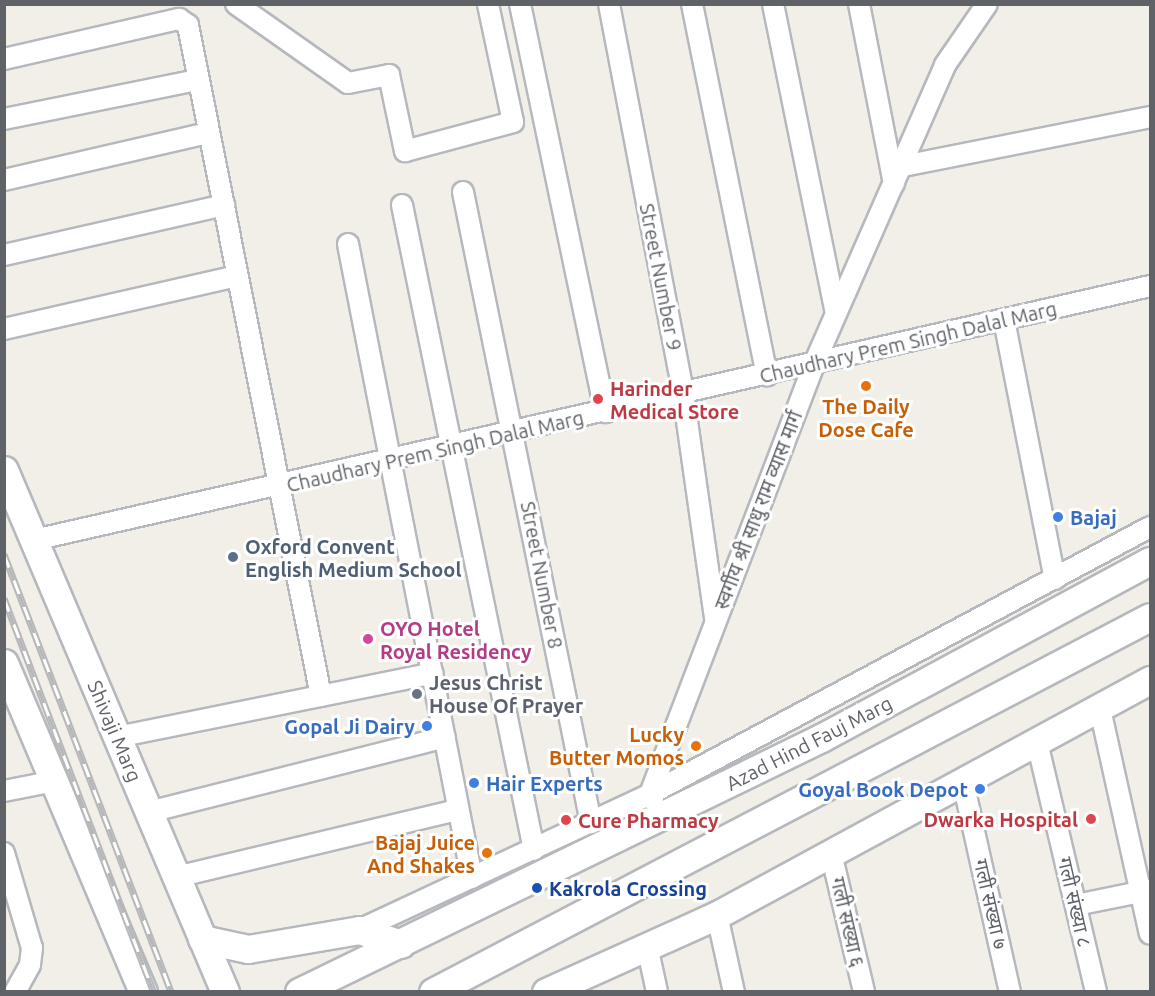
<!DOCTYPE html>
<html>
<head>
<meta charset="utf-8">
<style>
  body { margin:0 }
  #map { position:relative; width:1155px; height:996px; overflow:hidden; background:#f1efe8; font-family:Ubuntu,"Noto Sans Devanagari",sans-serif }
  div>[style] { position:absolute }
  [style*='--x'] { left:calc(var(--x)*1px); top:calc(var(--y)*1px); width:calc(var(--w)*1px); rotate:calc(var(--a)*1deg) }
  .roads { filter:drop-shadow(2px 0 #b5b8bc) drop-shadow(-2px 0 #b5b8bc) drop-shadow(0 2px #b5b8bc) drop-shadow(0 -2px #b5b8bc) }
  .street>* { height:20px; margin:-10px; padding:0 10px; transform-origin:10px; border-radius:10px; background:#fff }
  .secondary>* { height:27px; margin:-13.5px; padding:0 13.5px; transform-origin:13.5px; border-radius:13.5px; background:#fff }
  .rail>* { height:7px; margin-top:-3.5px; transform-origin:0; background:repeating-linear-gradient(90deg,#fff 0 14px,#b6b7b8 0 28px); box-sizing:border-box; border-block:2px solid #b6b7b8 }
  .dots>* { width:16px; height:16px; translate:-50% -50%; box-sizing:border-box; border:3px solid #fff; border-radius:50% }
  span { translate:-50% -50%; white-space:nowrap; text-align:center; line-height:1.15; -webkit-text-stroke:6px #fff; paint-order:stroke }
  .street-label { font-size:20px; color:#5f6368 }
  .health-label { font-size:20px; color:#be3a42; font-weight:700 }
  .left { translate:0 -50%; text-align:left }
  .right { translate:-100% -50%; text-align:right }
  .food-label { font-size:20px; color:#c56008; font-weight:700 }
  .shop-label { font-size:20px; color:#366cbe; font-weight:700 }
  .service-label { font-size:20px; color:#4e5e75; font-weight:700 }
  .hotel-label { font-size:20px; color:#b23c85; font-weight:700 }
  .worship-label { font-size:20px; color:#5b616d; font-weight:700 }
  .transit-label { font-size:20px; color:#164399; font-weight:700 }
  .frame { position:absolute; inset:0; border:6px solid #5f6368; pointer-events:none }
</style>
</head>
<body>
<div id="map">
  <div class="roads">
    <div class="street">
      <i style="--x:236;--y:4;--w:137;--a:35.2"></i>
      <i style="--x:348;--y:83;--w:42;--a:-11"></i>
      <i style="--x:389;--y:75;--w:78;--a:78.1"></i>
      <i style="--x:405;--y:151;--w:112;--a:-15"></i>
      <i style="--x:513;--y:122;--w:121;--a:-102"></i>
      <i style="--x:520;--y:4;--w:417;--a:78.2"></i>
      <i style="--x:609;--y:4;--w:396;--a:79.2"></i>
      <i style="--x:683;--y:393;--w:228;--a:81.9"></i>
      <i style="--x:692;--y:4;--w:379;--a:78.6"></i>
      <i style="--x:773;--y:4;--w:315;--a:78.5"></i>
      <i style="--x:859;--y:4;--w:183;--a:79"></i>
      <i style="--x:4;--y:59;--w:180;--a:-12.9"></i>
      <i style="--x:179;--y:19;--w:11;--a:34"></i>
      <i style="--x:188;--y:25;--w:684;--a:78.79"></i>
      <i style="--x:4;--y:119;--w:197;--a:-11.4"></i>
      <i style="--x:903;--y:166;--w:252;--a:-11.2"></i>
      <i style="--x:4;--y:180;--w:209;--a:-13"></i>
      <i style="--x:463;--y:192;--w:644;--a:78.53"></i>
      <i style="--x:402;--y:205;--w:658;--a:78.43"></i>
      <i style="--x:348;--y:244;--w:646;--a:78.93"></i>
      <i style="--x:4;--y:255;--w:226;--a:-12.8"></i>
      <i style="--x:1004;--y:320;--w:264;--a:78.9"></i>
      <i style="--x:4;--y:329;--w:239;--a:-12.8"></i>
      <i style="--x:34;--y:540;--w:1145;--a:-12.82"></i>
      <i style="--x:1100;--y:709;--w:230;--a:77.5"></i>
      <i style="--x:117;--y:737;--w:322;--a:-11.4"></i>
      <i style="--x:1037;--y:742;--w:257;--a:76.7"></i>
      <i style="--x:963;--y:782;--w:215;--a:77.4"></i>
      <i style="--x:4;--y:791;--w:52;--a:-11.1"></i>
      <i style="--x:653;--y:800;--w:7;--a:-117"></i>
      <i style="--x:650;--y:794;--w:460;--a:-69.1"></i>
      <i style="--x:814;--y:364;--w:326;--a:-66.3"></i>
      <i style="--x:945;--y:65;--w:74;--a:-55.5"></i>
      <i style="--x:149;--y:812;--w:305;--a:-14.2"></i>
      <i style="--x:4;--y:853;--w:99;--a:73.6"></i>
      <i style="--x:32;--y:948;--w:17;--a:97"></i>
      <i style="--x:30;--y:965;--w:31;--a:119"></i>
      <i style="--x:831;--y:853;--w:143;--a:76.6"></i>
      <i style="--x:176;--y:877;--w:290;--a:-13.4"></i>
      <i style="--x:1076;--y:905;--w:76;--a:-11.5"></i>
      <i style="--x:717;--y:915;--w:79;--a:77.6"></i>
      <i style="--x:359;--y:930;--w:321;--a:-25"></i>
      <i style="--x:650;--y:794;--w:567;--a:-28.1"></i>
      <i style="--x:647;--y:946;--w:47;--a:77.7"></i>
    </div>
    <div class="secondary">
      <i style="--x:4;--y:470;--w:567;--a:67.05"></i>
      <i style="--x:4;--y:663;--w:357;--a:67.1"></i>
      <i style="--x:202;--y:939;--w:47;--a:12.3"></i>
      <i style="--x:248;--y:949;--w:113;--a:-9.7"></i>
      <i style="--x:359;--y:930;--w:44;--a:18.4"></i>
      <i style="--x:299;--y:992;--w:581;--a:-25.95"></i>
      <i style="--x:821;--y:738;--w:374;--a:-28.3"></i>
      <i style="--x:433;--y:992;--w:809;--a:-27.61"></i>
      <i style="--x:546;--y:992;--w:188;--a:-24.2"></i>
      <i style="--x:717;--y:915;--w:493;--a:-28.5"></i>
    </div>
  </div>
  <div class="rail">
    <i style="--x:4;--y:554;--w:469;--a:69.1"></i>
    <i style="--x:4;--y:598;--w:422;--a:69.2"></i>
  </div>
  <div class="dots">
    <i style="left:866px;top:386px;background:#e8710a"></i>
    <i style="left:598px;top:399px;background:#e0444e"></i>
    <i style="left:1058px;top:517px;background:#3f7fe0"></i>
    <i style="left:233px;top:557px;background:#5c6f8a"></i>
    <i style="left:368px;top:639px;background:#d1479c"></i>
    <i style="left:417px;top:694px;background:#6b7280"></i>
    <i style="left:427px;top:726px;background:#3f7fe0"></i>
    <i style="left:696px;top:746px;background:#e8710a"></i>
    <i style="left:474px;top:783px;background:#3f7fe0"></i>
    <i style="left:980px;top:789px;background:#3f7fe0"></i>
    <i style="left:1091px;top:819px;background:#e0444e"></i>
    <i style="left:566px;top:820px;background:#e0444e"></i>
    <i style="left:487px;top:853px;background:#e8710a"></i>
    <i style="left:537px;top:888px;background:#1a4fb4"></i>
  </div>
  <div class="street-label">
    <span style="left:661px;top:277px;rotate:79deg">Street Number 9</span>
    <span style="left:908px;top:342px;rotate:-13deg">Chaudhary Prem Singh Dalal Marg</span>
    <span style="left:435px;top:451px;rotate:-13deg">Chaudhary Prem Singh Dalal Marg</span>
    <span style="left:758px;top:510px;rotate:-69deg">स्वर्गीय श्री साधु राम व्यास मार्ग</span>
    <span style="left:542px;top:575px;rotate:79deg">Street Number 8</span>
    <span style="left:115px;top:731px;rotate:67deg">Shivaji Marg</span>
    <span style="left:809px;top:743px;rotate:-27deg">Azad Hind Fauj Marg</span>
    <span style="left:1075px;top:902px;rotate:77deg">गली संख्या ८</span>
    <span style="left:991px;top:904px;rotate:77deg">गली संख्या ७</span>
    <span style="left:848px;top:922px;rotate:77deg">गली संख्या ६</span>
  </div>
  <div class="health-label">
    <span class="left" style="left:610px;top:400px">Harinder<br>Medical Store</span>
    <span class="right" style="left:1078px;top:819px">Dwarka Hospital</span>
    <span class="left" style="left:578px;top:820px">Cure Pharmacy</span>
  </div>
  <div class="food-label">
    <span style="left:866px;top:418px">The Daily<br>Dose Cafe</span>
    <span class="right" style="left:684px;top:746px">Lucky<br>Butter Momos</span>
    <span class="right" style="left:475px;top:854px">Bajaj Juice<br>And Shakes</span>
  </div>
  <div class="shop-label">
    <span class="left" style="left:1070px;top:517px">Bajaj</span>
    <span class="right" style="left:415px;top:726px">Gopal Ji Dairy</span>
    <span class="left" style="left:486px;top:783px">Hair Experts</span>
    <span class="right" style="left:968px;top:789px">Goyal Book Depot</span>
  </div>
  <div class="service-label">
    <span class="left" style="left:245px;top:558px">Oxford Convent<br>English Medium School</span>
  </div>
  <div class="hotel-label">
    <span class="left" style="left:380px;top:640px">OYO Hotel<br>Royal Residency</span>
  </div>
  <div class="worship-label">
    <span class="left" style="left:429px;top:694px">Jesus Christ<br>House Of Prayer</span>
  </div>
  <div class="transit-label">
    <span class="left" style="left:549px;top:888px">Kakrola Crossing</span>
  </div>
  <div class="frame"></div>
</div>
</body>
</html>
